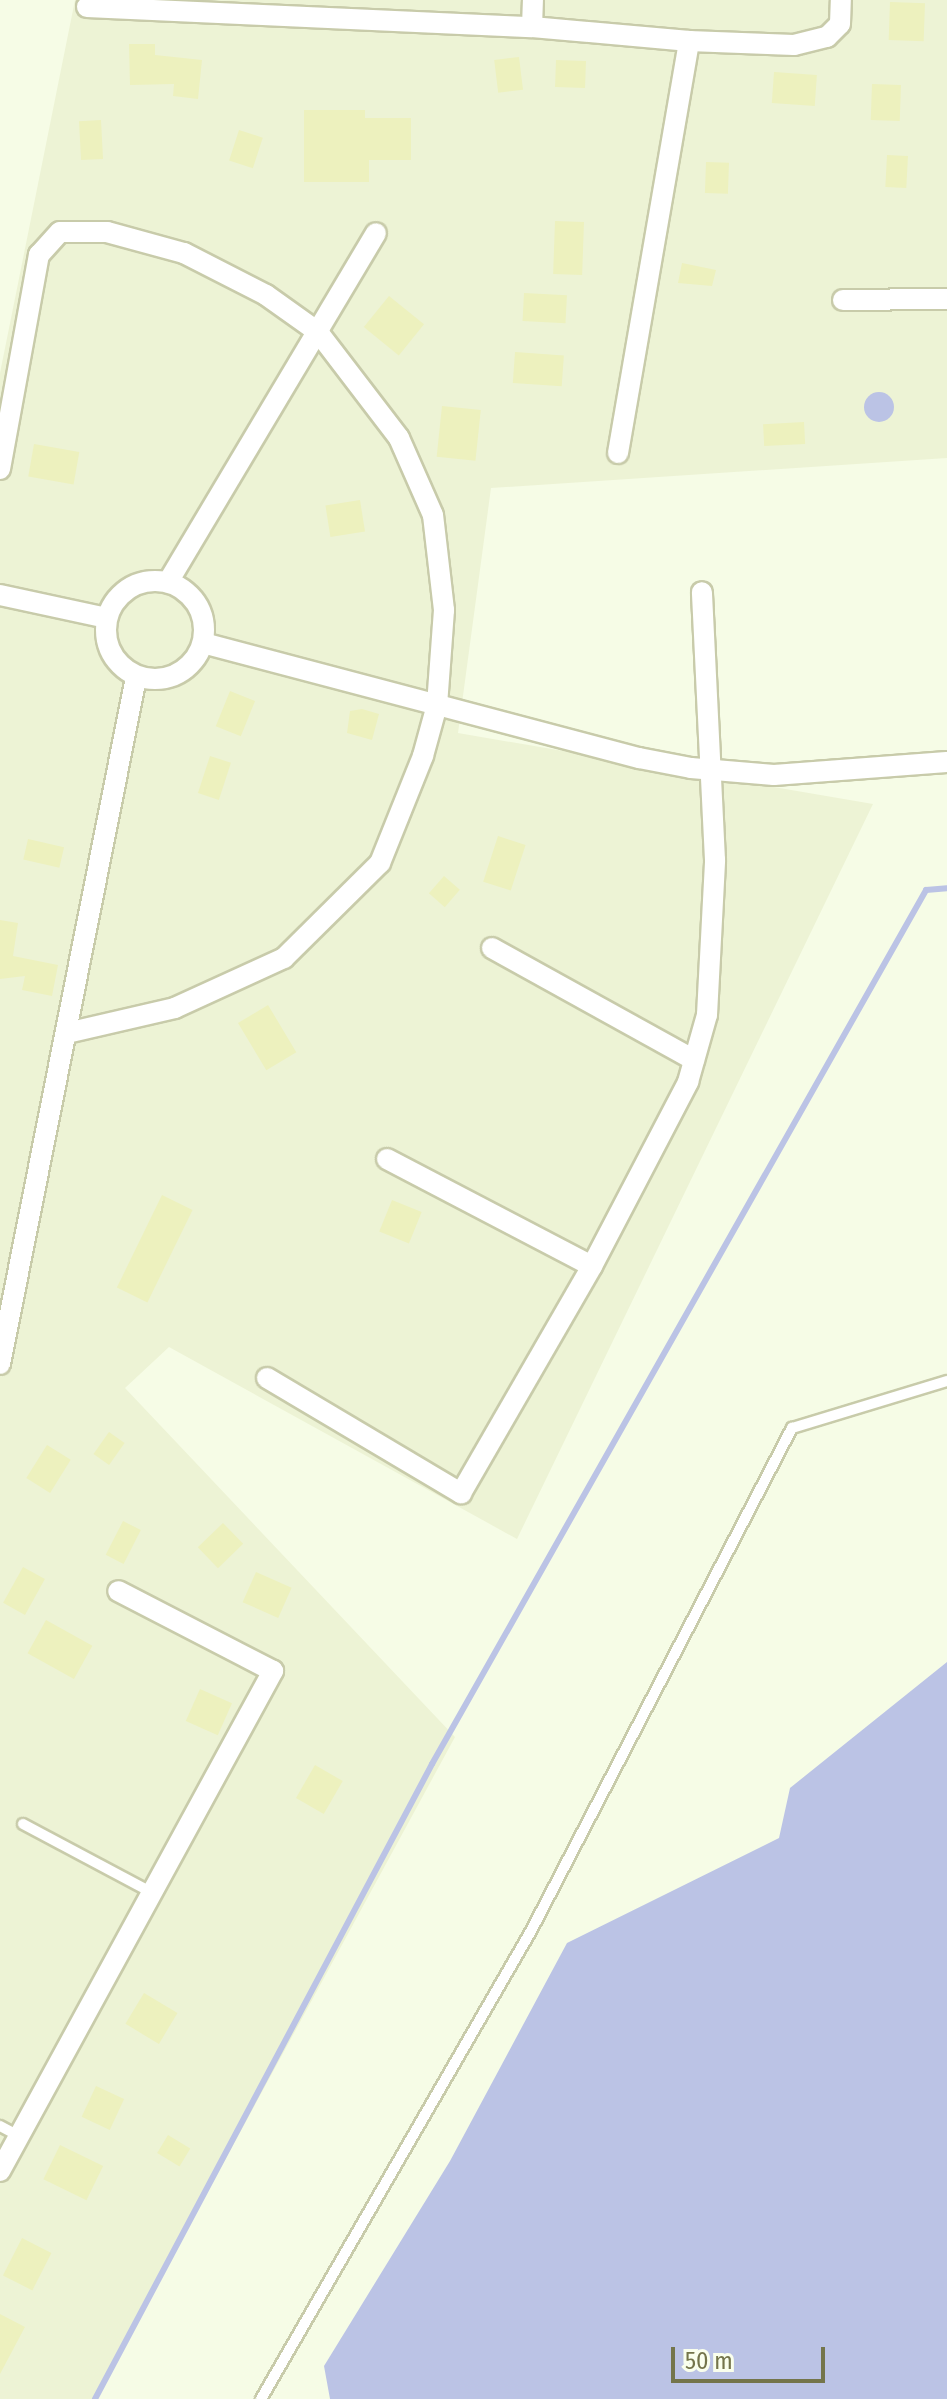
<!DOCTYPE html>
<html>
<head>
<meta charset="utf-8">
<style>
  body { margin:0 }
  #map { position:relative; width:947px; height:2399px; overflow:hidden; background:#f6fce6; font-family:"Fira Sans Condensed",sans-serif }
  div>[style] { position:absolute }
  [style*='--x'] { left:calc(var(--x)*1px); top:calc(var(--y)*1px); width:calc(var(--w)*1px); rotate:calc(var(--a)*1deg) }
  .residential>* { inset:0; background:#edf3d5 }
  .water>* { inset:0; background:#bbc3e5 }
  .round { border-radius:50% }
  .stream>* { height:6px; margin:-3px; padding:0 3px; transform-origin:3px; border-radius:3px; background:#bbc3e5 }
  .building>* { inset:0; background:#edf1be; transform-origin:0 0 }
  .roads { filter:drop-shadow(2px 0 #c8cbaa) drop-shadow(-2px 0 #c8cbaa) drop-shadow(0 2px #c8cbaa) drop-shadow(0 -2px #c8cbaa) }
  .service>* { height:10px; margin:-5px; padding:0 5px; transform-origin:5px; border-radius:5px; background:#fff }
  .minor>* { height:20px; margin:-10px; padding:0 10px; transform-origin:10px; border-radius:10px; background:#fff }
  .minor>.ring { margin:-10px; padding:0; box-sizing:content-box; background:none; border:20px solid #fff; border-radius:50% }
  span { translate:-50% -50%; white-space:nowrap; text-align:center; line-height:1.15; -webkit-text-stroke:6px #faffed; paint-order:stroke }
  .scale { position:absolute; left:671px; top:2347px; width:154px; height:36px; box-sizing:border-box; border:4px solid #74754b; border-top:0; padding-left:10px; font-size:24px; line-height:28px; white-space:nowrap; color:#74754b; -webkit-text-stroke:6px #faffed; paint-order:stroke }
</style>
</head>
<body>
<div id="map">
  <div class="residential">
    <i style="clip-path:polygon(75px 0,947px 0,947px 458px,491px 488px,458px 733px,873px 804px,517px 1539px,169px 1347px,125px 1388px,455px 1737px,95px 2399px,0 2399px,0 373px)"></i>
  </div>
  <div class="water">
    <i class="round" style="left:864px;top:392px;width:30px;height:30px"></i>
    <i style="clip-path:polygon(947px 1662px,947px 2399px,330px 2399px,324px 2366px,450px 2161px,567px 1943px,779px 1838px,790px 1788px)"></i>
  </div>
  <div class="stream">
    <i style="--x:95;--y:2399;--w:719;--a:-62.04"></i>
    <i style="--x:432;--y:1764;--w:1004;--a:-60.52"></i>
    <i style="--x:926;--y:890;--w:21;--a:-5"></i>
  </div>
  <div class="building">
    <i style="left:890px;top:2px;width:35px;height:38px;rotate:2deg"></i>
    <i style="clip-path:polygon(129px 44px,155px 44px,155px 55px,202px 60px,198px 99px,173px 96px,174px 84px,130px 85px)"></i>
    <i style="left:519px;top:57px;width:33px;height:25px;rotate:83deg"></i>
    <i style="left:556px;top:60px;width:30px;height:27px;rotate:2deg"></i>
    <i style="left:774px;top:72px;width:43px;height:31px;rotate:4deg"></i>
    <i style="left:872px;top:84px;width:29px;height:36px;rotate:2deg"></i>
    <i style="clip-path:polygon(304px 110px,365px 110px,365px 118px,411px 118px,411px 160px,369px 160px,369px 182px,304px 182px)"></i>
    <i style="left:101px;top:120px;width:39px;height:22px;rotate:87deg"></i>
    <i style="left:239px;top:130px;width:25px;height:32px;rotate:18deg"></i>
    <i style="left:887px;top:155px;width:21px;height:32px;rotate:3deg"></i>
    <i style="left:706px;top:162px;width:23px;height:31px;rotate:2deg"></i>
    <i style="left:555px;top:221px;width:29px;height:53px;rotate:2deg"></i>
    <i style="clip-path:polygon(682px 263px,716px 270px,712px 286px,678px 283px)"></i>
    <i style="left:524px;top:293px;width:43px;height:28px;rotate:3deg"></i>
    <i style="left:389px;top:296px;width:45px;height:40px;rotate:39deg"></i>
    <i style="left:515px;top:352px;width:49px;height:31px;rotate:4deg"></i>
    <i style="left:442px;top:406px;width:39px;height:51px;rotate:6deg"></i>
    <i style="left:804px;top:422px;width:22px;height:41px;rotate:87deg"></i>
    <i style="left:34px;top:444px;width:46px;height:33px;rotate:10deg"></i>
    <i style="left:360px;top:500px;width:32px;height:35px;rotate:81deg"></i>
    <i style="left:230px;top:691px;width:27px;height:38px;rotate:22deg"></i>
    <i style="clip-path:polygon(362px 709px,379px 714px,372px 740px,347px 733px,350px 711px)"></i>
    <i style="left:210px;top:756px;width:22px;height:39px;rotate:18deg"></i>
    <i style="left:498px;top:836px;width:29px;height:48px;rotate:18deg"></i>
    <i style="left:28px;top:839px;width:37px;height:21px;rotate:13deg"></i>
    <i style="left:444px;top:876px;width:21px;height:23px;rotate:41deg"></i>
    <i style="clip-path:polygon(0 920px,18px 923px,13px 956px,58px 965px,52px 996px,22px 990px,25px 976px,0 979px)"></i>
    <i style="left:268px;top:1005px;width:55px;height:35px;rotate:59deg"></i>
    <i style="left:162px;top:1195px;width:34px;height:103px;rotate:26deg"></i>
    <i style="left:392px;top:1200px;width:32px;height:34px;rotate:22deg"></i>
    <i style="left:109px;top:1432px;width:19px;height:27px;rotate:35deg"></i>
    <i style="left:47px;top:1445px;width:28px;height:39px;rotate:32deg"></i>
    <i style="left:123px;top:1521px;width:20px;height:38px;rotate:27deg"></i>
    <i style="left:223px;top:1523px;width:29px;height:35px;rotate:46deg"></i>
    <i style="left:23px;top:1567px;width:25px;height:41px;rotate:29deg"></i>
    <i style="left:256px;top:1572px;width:39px;height:33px;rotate:24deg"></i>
    <i style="left:46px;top:1620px;width:53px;height:38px;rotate:29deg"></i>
    <i style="left:200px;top:1689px;width:35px;height:35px;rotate:24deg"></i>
    <i style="left:315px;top:1765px;width:32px;height:38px;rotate:30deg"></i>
    <i style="left:144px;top:1993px;width:39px;height:36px;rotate:31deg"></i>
    <i style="left:96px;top:2086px;width:31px;height:34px;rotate:25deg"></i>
    <i style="left:168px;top:2135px;width:26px;height:21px;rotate:31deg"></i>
    <i style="left:60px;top:2145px;width:48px;height:38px;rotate:26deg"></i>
    <i style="left:22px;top:2238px;width:33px;height:42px;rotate:27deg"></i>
    <i style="clip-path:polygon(0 2314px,25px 2327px,0 2374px)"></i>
  </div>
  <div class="roads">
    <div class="service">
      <i style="--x:23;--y:1824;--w:147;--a:28"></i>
      <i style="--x:0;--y:2126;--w:21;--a:28"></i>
      <i style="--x:261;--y:2399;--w:540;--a:-60.02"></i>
      <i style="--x:531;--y:1931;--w:567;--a:-62.58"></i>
      <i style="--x:792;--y:1428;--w:162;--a:-16.9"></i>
    </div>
    <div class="minor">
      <i style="--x:87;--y:7;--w:445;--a:2.6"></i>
      <i style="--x:532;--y:27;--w:158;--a:5.1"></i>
      <i style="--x:532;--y:27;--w:27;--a:-88"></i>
      <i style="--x:843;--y:300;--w:104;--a:-0.6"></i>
      <i style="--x:618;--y:453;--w:418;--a:-80.2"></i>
      <i style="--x:689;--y:41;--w:105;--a:2.2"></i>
      <i style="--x:794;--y:45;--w:34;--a:-14"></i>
      <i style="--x:827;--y:37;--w:18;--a:-45"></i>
      <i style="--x:840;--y:24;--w:24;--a:-88"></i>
      <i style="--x:0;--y:469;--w:218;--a:-79.7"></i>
      <i style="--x:39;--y:255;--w:31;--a:-48"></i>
      <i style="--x:60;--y:232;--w:47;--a:0"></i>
      <i style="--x:107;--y:232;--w:80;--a:15.3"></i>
      <i style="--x:184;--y:253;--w:92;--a:27.1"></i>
      <i style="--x:266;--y:295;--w:64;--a:35.4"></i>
      <i style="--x:318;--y:332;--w:133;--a:52.6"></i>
      <i style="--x:399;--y:438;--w:84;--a:66.2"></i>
      <i style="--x:433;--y:515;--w:96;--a:83.4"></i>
      <i style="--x:444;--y:610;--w:95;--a:94.2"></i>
      <i style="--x:437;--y:705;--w:53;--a:105.4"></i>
      <i style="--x:423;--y:756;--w:115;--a:111.9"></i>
      <i style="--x:380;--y:863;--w:135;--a:135.3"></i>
      <i style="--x:284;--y:958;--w:120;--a:155.4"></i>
      <i style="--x:175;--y:1008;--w:111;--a:167"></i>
      <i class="ring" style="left:106px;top:581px;width:78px;height:78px"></i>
      <i style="--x:168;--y:582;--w:406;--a:-59.2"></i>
      <i style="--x:0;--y:595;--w:108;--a:12.2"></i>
      <i style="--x:203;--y:643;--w:451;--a:14.8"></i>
      <i style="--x:639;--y:758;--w:53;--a:10.9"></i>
      <i style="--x:691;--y:768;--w:83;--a:4.8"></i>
      <i style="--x:774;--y:775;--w:173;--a:-4.3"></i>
      <i style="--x:492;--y:948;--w:231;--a:29"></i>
      <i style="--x:387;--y:1159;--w:231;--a:27.6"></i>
      <i style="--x:0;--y:1364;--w:700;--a:-78.8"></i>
      <i style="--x:267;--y:1378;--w:226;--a:30.7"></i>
      <i style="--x:461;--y:1493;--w:262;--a:-60"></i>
      <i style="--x:592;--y:1266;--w:208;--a:-62.4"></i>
      <i style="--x:688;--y:1082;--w:70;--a:-74.2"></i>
      <i style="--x:707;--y:1015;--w:155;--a:-87"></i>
      <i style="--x:715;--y:860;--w:268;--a:-92.8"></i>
      <i style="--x:0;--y:2171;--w:570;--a:-61.37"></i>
      <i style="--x:273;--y:1671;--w:174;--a:-152.7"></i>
    </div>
  </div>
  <div class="scale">50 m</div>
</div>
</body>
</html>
